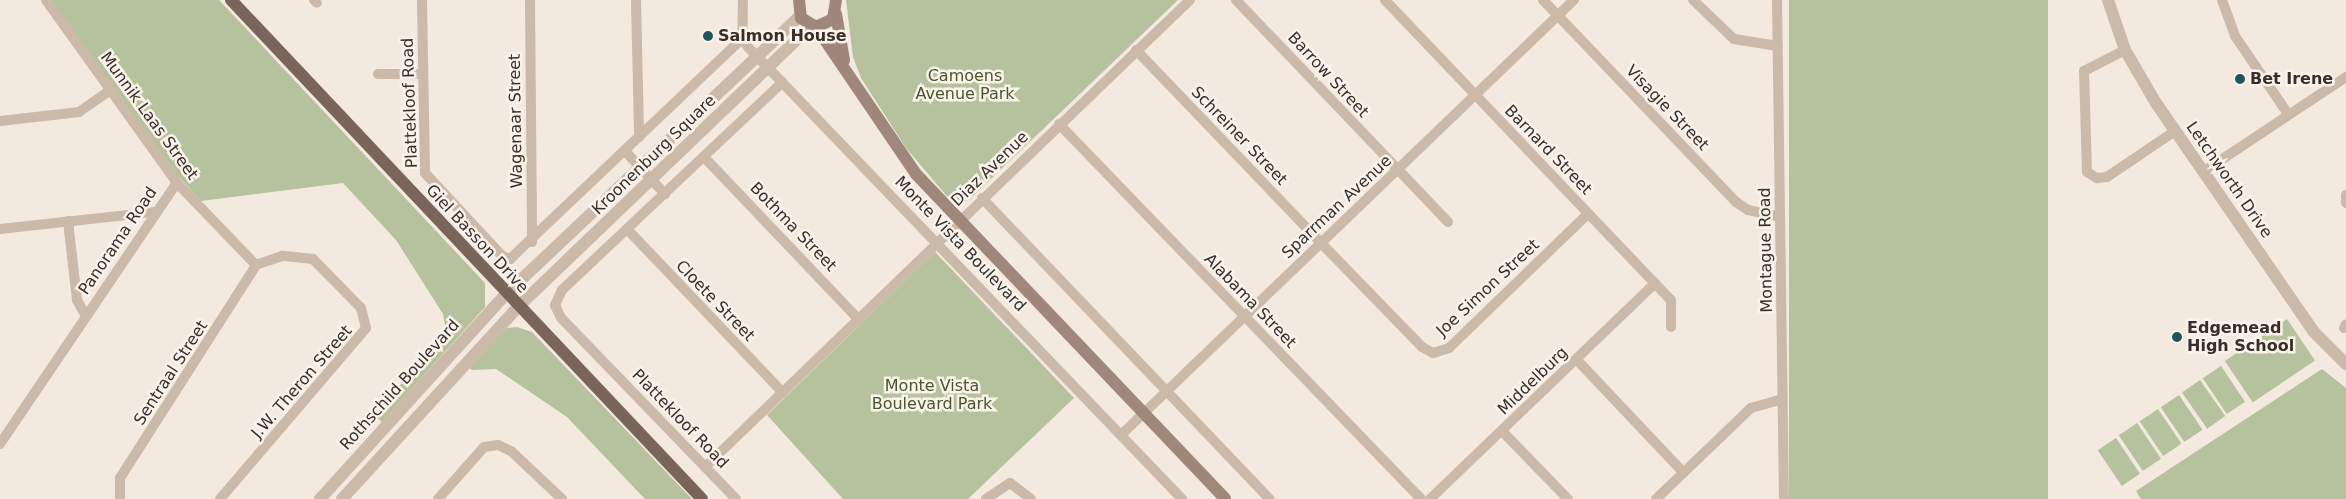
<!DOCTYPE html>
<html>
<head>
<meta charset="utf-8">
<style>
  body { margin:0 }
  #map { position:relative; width:2346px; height:499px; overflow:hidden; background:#f3e9de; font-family:"DejaVu Sans",sans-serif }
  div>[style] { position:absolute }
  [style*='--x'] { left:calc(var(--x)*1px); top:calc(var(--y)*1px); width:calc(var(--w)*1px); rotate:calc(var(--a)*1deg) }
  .green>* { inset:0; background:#b6c29e; transform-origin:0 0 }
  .minor>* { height:10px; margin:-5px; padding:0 5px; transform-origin:5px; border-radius:5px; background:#cbb9aa }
  .tertiary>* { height:12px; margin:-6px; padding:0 6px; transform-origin:6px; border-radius:6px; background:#cbb9aa }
  .secondary>* { height:12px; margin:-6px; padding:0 6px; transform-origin:6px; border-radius:6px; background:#9f887b }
  .primary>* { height:12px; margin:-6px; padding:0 6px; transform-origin:6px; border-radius:6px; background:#7a655b }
  .dots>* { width:14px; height:14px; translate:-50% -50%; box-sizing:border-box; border:2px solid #faf3eb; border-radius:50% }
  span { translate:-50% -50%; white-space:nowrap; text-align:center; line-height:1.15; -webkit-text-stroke:5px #faf3eb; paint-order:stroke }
  .poi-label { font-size:16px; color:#392e29; font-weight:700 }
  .left { translate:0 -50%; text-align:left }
  .street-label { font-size:16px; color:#392e29 }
  .park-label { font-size:16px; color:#48572d }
</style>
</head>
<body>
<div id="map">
  <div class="green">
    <i style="clip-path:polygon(50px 0,219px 0,485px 283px,485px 307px,382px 422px,374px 415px,446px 332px,443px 314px,396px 240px,343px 183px,201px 201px,178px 176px)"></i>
    <i style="clip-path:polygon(846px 0,1178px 0,969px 200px,959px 204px,951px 201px,906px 148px,861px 78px,853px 57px)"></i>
    <i style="left:1789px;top:0;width:259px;height:499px"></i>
    <i style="clip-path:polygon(935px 252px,1074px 398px,968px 499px,843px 499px,767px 415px)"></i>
    <i style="left:2287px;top:319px;width:50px;height:75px;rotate:56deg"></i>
    <i style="clip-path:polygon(517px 327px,532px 332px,692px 499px,645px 499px,567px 417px,496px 369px,472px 370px,467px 366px,507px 328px)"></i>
    <i style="left:2221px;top:366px;width:43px;height:22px;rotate:56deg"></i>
    <i style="clip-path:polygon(2322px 369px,2346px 388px,2346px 499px,2141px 499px,2136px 491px)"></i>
    <i style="left:2200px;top:380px;width:44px;height:22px;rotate:55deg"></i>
    <i style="left:2179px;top:395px;width:42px;height:22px;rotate:56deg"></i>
    <i style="left:2158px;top:409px;width:42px;height:22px;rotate:56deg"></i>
    <i style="left:2137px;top:423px;width:43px;height:22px;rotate:56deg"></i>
    <i style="left:2116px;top:438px;width:43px;height:22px;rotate:56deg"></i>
  </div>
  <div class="minor">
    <i style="--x:46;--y:0;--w:225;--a:54.4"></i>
    <i style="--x:177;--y:183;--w:114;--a:46.1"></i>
    <i style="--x:314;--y:0;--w:4;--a:45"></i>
    <i style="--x:422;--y:0;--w:173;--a:89"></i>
    <i style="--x:425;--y:173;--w:113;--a:47.1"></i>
    <i style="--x:502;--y:256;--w:9;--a:21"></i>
    <i style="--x:510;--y:259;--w:320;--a:-43.5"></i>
    <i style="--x:530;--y:0;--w:242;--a:89.5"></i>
    <i style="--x:636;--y:0;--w:137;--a:88.7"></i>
    <i style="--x:743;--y:0;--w:39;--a:91"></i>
    <i style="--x:742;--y:39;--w:10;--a:53"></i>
    <i style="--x:748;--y:47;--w:627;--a:46.16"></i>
    <i style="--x:1236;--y:0;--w:307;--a:46.3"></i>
    <i style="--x:1385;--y:0;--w:414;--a:46.4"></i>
    <i style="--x:1671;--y:300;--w:27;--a:90"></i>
    <i style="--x:1543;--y:0;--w:279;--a:46.3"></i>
    <i style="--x:1736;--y:202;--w:14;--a:34"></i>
    <i style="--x:1748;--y:210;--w:33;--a:12"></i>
    <i style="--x:1693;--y:0;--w:57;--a:43.6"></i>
    <i style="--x:1734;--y:39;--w:44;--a:9.2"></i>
    <i style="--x:1777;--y:0;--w:499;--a:89.2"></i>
    <i style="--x:2222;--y:0;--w:38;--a:70"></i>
    <i style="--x:2235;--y:36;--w:94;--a:55.8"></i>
    <i style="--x:1136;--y:50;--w:267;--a:46.2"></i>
    <i style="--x:1321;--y:243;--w:145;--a:45.8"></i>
    <i style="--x:1422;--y:347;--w:13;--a:29"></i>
    <i style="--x:1433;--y:353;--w:17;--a:-17"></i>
    <i style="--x:1449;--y:348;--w:193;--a:-44"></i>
    <i style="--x:2125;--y:50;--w:46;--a:152.9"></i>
    <i style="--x:2084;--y:71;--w:101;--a:88.3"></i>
    <i style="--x:2087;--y:172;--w:12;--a:31"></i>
    <i style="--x:2097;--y:178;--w:10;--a:-6"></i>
    <i style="--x:2107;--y:177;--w:82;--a:-34.1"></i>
    <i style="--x:378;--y:74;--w:45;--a:0"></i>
    <i style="--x:0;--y:121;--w:80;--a:-6.5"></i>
    <i style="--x:79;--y:112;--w:39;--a:-35"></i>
    <i style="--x:1059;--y:124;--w:521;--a:46.01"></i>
    <i style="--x:625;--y:151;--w:59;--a:47.1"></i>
    <i style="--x:704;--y:157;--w:225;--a:46.4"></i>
    <i style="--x:2203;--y:172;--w:172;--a:-33.6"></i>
    <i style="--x:2346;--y:195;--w:8;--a:90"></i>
    <i style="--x:982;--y:198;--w:417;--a:46.3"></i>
    <i style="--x:68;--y:221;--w:80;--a:83.5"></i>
    <i style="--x:77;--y:300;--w:18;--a:61"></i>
    <i style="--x:0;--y:229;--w:154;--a:-6.3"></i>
    <i style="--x:627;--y:229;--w:226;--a:46.4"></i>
    <i style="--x:2344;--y:328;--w:4;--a:-63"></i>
    <i style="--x:1577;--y:360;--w:154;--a:46.6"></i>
    <i style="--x:1502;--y:431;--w:95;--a:45.9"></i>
    <i style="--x:1121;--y:435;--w:628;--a:-43.84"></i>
    <i style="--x:0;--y:444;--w:315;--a:-55.9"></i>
    <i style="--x:705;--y:467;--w:673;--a:-43.92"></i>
    <i style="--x:120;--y:499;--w:21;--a:-90"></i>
    <i style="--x:120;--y:478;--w:253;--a:-57.4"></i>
    <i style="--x:220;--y:499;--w:225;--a:-49.5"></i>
    <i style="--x:366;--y:328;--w:21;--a:-104"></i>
    <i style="--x:361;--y:308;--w:69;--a:-134.4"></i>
    <i style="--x:313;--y:259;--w:31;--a:-174"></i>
    <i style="--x:282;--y:256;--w:28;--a:161"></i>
    <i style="--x:438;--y:499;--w:69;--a:-48.5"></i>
    <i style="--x:484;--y:447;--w:14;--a:-8"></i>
    <i style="--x:498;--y:445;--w:14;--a:25"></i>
    <i style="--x:511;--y:451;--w:70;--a:43.3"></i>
    <i style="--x:736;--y:499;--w:252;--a:-134"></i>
    <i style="--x:561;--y:318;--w:14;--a:-115"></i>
    <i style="--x:555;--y:305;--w:17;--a:-65"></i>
    <i style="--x:562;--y:290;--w:303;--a:-43.3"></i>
    <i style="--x:986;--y:499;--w:29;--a:-34"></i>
    <i style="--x:1010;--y:483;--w:26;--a:37"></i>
    <i style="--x:1430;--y:499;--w:312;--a:-43.8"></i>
    <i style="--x:1656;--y:499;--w:132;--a:-43.8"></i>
    <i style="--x:1751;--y:408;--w:32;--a:-16"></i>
  </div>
  <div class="tertiary">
    <i style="--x:2108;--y:0;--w:53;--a:71.2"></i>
    <i style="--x:2125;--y:50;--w:61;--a:59.7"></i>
    <i style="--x:2156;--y:103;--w:277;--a:55.4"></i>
    <i style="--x:2313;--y:331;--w:47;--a:45"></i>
    <i style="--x:320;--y:499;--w:277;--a:-47.8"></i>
    <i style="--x:506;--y:294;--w:405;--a:-43.4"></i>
    <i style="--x:342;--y:499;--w:260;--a:-47.5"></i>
    <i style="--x:518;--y:307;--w:406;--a:-43.8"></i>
  </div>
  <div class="secondary">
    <i style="--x:799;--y:0;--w:18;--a:84"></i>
    <i style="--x:801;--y:18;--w:17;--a:31"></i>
    <i style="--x:816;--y:27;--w:19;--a:-25"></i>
    <i style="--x:833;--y:19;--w:19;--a:-81"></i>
    <i style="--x:836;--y:14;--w:47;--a:80.1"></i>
    <i style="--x:816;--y:27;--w:178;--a:55.8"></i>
    <i style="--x:916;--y:174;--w:448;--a:46.4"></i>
  </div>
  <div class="primary">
    <i style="--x:231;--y:0;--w:686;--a:46.65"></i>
  </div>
  <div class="dots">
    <i style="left:708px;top:36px;background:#1f565a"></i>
    <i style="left:2240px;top:79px;background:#1f565a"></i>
    <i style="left:2177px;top:337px;background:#1f565a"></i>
  </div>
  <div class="poi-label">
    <span class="left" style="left:718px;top:36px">Salmon House</span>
    <span class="left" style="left:2250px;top:79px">Bet Irene</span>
    <span class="left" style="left:2187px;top:337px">Edgemead<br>High School</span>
  </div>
  <div class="street-label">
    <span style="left:1328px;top:75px;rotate:47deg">Barrow Street</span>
    <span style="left:410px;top:103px;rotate:-92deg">Plattekloof Road</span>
    <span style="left:1667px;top:108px;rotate:46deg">Visagie Street</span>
    <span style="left:149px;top:116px;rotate:54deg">Munnik Laas Street</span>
    <span style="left:516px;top:121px;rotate:-91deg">Wagenaar Street</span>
    <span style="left:1239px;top:136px;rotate:46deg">Schreiner Street</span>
    <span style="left:1548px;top:150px;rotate:46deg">Barnard Street</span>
    <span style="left:654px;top:155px;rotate:-44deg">Kroonenburg Square</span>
    <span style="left:990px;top:169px;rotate:-44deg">Diaz Avenue</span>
    <span style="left:2229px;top:180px;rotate:55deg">Letchworth Drive</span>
    <span style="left:1337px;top:207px;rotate:-43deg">Sparrman Avenue</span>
    <span style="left:793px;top:227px;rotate:46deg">Bothma Street</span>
    <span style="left:477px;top:239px;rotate:47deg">Giel Basson Drive</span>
    <span style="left:118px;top:241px;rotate:-56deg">Panorama Road</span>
    <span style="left:960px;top:244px;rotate:46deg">Monte Vista Boulevard</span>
    <span style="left:1766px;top:250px;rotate:-91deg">Montague Road</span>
    <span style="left:1488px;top:288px;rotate:-43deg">Joe Simon Street</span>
    <span style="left:715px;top:301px;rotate:46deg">Cloete Street</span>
    <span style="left:1250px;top:301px;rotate:46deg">Alabama Street</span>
    <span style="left:171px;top:373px;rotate:-57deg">Sentraal Street</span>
    <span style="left:1533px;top:381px;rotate:-44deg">Middelburg</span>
    <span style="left:302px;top:382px;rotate:-49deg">J.W. Theron Street</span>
    <span style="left:400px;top:385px;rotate:-48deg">Rothschild Boulevard</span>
    <span style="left:680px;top:419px;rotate:46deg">Plattekloof Road</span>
  </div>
  <div class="park-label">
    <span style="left:965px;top:85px">Camoens<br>Avenue Park</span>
    <span style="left:932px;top:395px">Monte Vista<br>Boulevard Park</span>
  </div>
</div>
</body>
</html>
